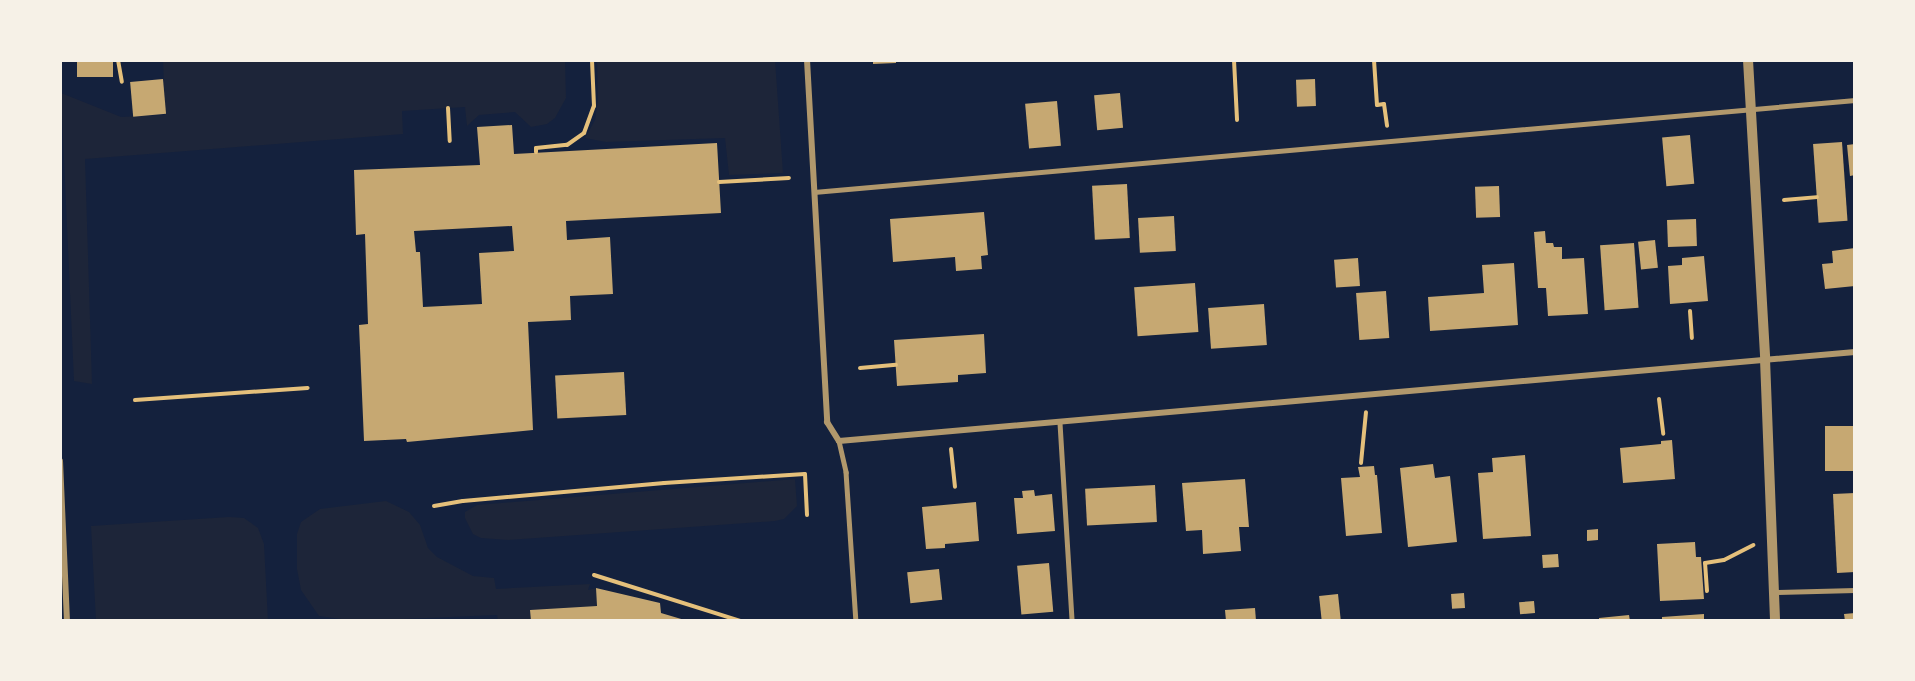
<!DOCTYPE html>
<html>
<head>
<meta charset="utf-8">
<style>
  body { margin:0 }
  #map { position:relative; width:1915px; height:681px; overflow:hidden; background:#14213d; font-family:"Work Sans",sans-serif }
  div>[style] { position:absolute }
  [style*='--x'] { left:calc(var(--x)*1px); top:calc(var(--y)*1px); width:calc(var(--w)*1px); rotate:calc(var(--a)*1deg) }
  .green>* { inset:0; background:#1d2539 }
  .building>* { inset:0; background:#c6a872; transform-origin:0 0 }
  .path>* { height:4px; margin:-2px; padding:0 2px; transform-origin:2px; border-radius:2px; background:#e5c07b }
  .service>* { height:4.5px; margin:-2.25px; padding:0 2.25px; transform-origin:2.25px; border-radius:2.25px; background:#b1986c }
  .minor>* { height:6px; margin:-3px; padding:0 3px; transform-origin:3px; border-radius:3px; background:#b1986c }
  .tertiary>* { height:10px; margin:-5px; padding:0 5px; transform-origin:5px; border-radius:5px; background:#b1986c }
  span { translate:-50% -50%; white-space:nowrap; text-align:center; line-height:1.15; -webkit-text-stroke:4.5px #f6f1e7; paint-order:stroke }
  .frame { position:absolute; inset:0; border:62px solid #f6f1e7; pointer-events:none }
</style>
</head>
<body>
<div id="map">
  <div class="green">
    <i style="clip-path:polygon(163px 60px,565px 60px,566px 98px,555px 118px,547px 124px,531px 127px,515px 112px,479px 115px,467px 126px,465px 107px,402px 111px,403px 134px,85px 159px,92px 384px,74px 381px,61px 93px,121px 117px,165px 115px)"></i>
    <i style="clip-path:polygon(597px 60px,775px 60px,783px 173px,729px 175px,725px 138px,606px 142px,585px 138px,595px 120px,598px 100px)"></i>
    <i style="clip-path:polygon(795px 479px,797px 506px,784px 519px,775px 521px,508px 540px,481px 538px,473px 534px,465px 518px,465px 512px,477px 505px)"></i>
    <i style="clip-path:polygon(386px 501px,409px 512px,420px 525px,428px 548px,437px 557px,473px 576px,494px 578px,496px 589px,590px 584px,588px 590px,596px 588px,597px 606px,530px 610px,531px 621px,498px 621px,497px 615px,356px 621px,319px 616px,301px 590px,297px 569px,297px 534px,301px 522px,320px 509px)"></i>
    <i style="clip-path:polygon(229px 517px,244px 518px,258px 528px,264px 544px,268px 621px,96px 621px,91px 526px)"></i>
  </div>
  <div class="building">
    <i style="left:77px;top:60px;width:36px;height:17px"></i>
    <i style="clip-path:polygon(873px 60px,896px 60px,896px 63px,873px 64px)"></i>
    <i style="left:163px;top:79px;width:35px;height:33px;rotate:85deg"></i>
    <i style="left:1315px;top:79px;width:27px;height:19px;rotate:88deg"></i>
    <i style="left:1120px;top:93px;width:35px;height:26px;rotate:85deg"></i>
    <i style="left:1057px;top:101px;width:45px;height:32px;rotate:85deg"></i>
    <i style="clip-path:polygon(evenodd,512px 125px,514px 154px,717px 143px,721px 213px,566px 221px,567px 240px,610px 237px,613px 294px,570px 296px,571px 320px,528px 322px,533px 430px,407px 442px,406px 439px,364px 441px,359px 325px,368px 324px,365px 234px,356px 235px,354px 170px,480px 165px,477px 127px,512px 125px,512px 226px,514px 251px,479px 253px,482px 304px,423px 307px,420px 252px,416px 252px,414px 231px,512px 226px)"></i>
    <i style="left:1690px;top:135px;width:49px;height:28px;rotate:85deg"></i>
    <i style="left:1842px;top:142px;width:79px;height:29px;rotate:86deg"></i>
    <i style="clip-path:polygon(1855px 144px,1855px 175px,1850px 176px,1847px 145px)"></i>
    <i style="left:1127px;top:184px;width:54px;height:35px;rotate:87deg"></i>
    <i style="left:1499px;top:186px;width:31px;height:24px;rotate:88deg"></i>
    <i style="clip-path:polygon(984px 212px,988px 255px,981px 256px,982px 269px,956px 271px,955px 257px,893px 262px,890px 219px)"></i>
    <i style="left:1174px;top:216px;width:35px;height:36px;rotate:87deg"></i>
    <i style="left:1696px;top:219px;width:27px;height:29px;rotate:88deg"></i>
    <i style="clip-path:polygon(1545px 231px,1546px 243px,1553px 243px,1554px 247px,1562px 247px,1562px 259px,1584px 258px,1588px 314px,1548px 316px,1546px 288px,1538px 288px,1534px 232px)"></i>
    <i style="left:1655px;top:240px;width:28px;height:17px;rotate:84deg"></i>
    <i style="left:1634px;top:243px;width:65px;height:34px;rotate:86deg"></i>
    <i style="clip-path:polygon(1855px 248px,1855px 286px,1825px 289px,1822px 264px,1833px 263px,1832px 251px)"></i>
    <i style="clip-path:polygon(1704px 256px,1708px 301px,1670px 304px,1668px 266px,1682px 265px,1682px 258px)"></i>
    <i style="left:1358px;top:258px;width:28px;height:24px;rotate:86deg"></i>
    <i style="clip-path:polygon(1514px 263px,1518px 325px,1430px 331px,1428px 297px,1484px 293px,1482px 265px)"></i>
    <i style="left:1195px;top:283px;width:49px;height:61px;rotate:86deg"></i>
    <i style="left:1386px;top:291px;width:47px;height:30px;rotate:86deg"></i>
    <i style="left:1264px;top:304px;width:41px;height:56px;rotate:86deg"></i>
    <i style="clip-path:polygon(984px 334px,986px 373px,958px 375px,958px 382px,897px 386px,894px 340px)"></i>
    <i style="left:624px;top:372px;width:43px;height:69px;rotate:87deg"></i>
    <i style="left:1855px;top:426px;width:45px;height:30px;rotate:90deg"></i>
    <i style="clip-path:polygon(1672px 440px,1675px 479px,1623px 483px,1620px 448px,1661px 444px,1661px 441px)"></i>
    <i style="clip-path:polygon(1525px 455px,1531px 536px,1483px 539px,1478px 473px,1493px 472px,1492px 458px)"></i>
    <i style="clip-path:polygon(1433px 464px,1435px 478px,1450px 476px,1457px 542px,1408px 547px,1400px 468px)"></i>
    <i style="clip-path:polygon(1374px 466px,1375px 475px,1377px 475px,1382px 533px,1346px 536px,1341px 478px,1360px 477px,1358px 467px)"></i>
    <i style="clip-path:polygon(1245px 479px,1249px 527px,1239px 527px,1241px 551px,1203px 554px,1202px 530px,1186px 531px,1182px 483px)"></i>
    <i style="left:1155px;top:485px;width:37px;height:70px;rotate:87deg"></i>
    <i style="clip-path:polygon(1034px 490px,1035px 496px,1052px 494px,1055px 531px,1017px 534px,1014px 498px,1023px 498px,1022px 491px)"></i>
    <i style="clip-path:polygon(1855px 493px,1855px 572px,1837px 573px,1833px 494px)"></i>
    <i style="clip-path:polygon(976px 502px,979px 541px,945px 544px,945px 548px,926px 549px,922px 507px)"></i>
    <i style="clip-path:polygon(1598px 529px,1598px 540px,1587px 541px,1587px 530px)"></i>
    <i style="clip-path:polygon(1695px 542px,1696px 557px,1701px 557px,1704px 599px,1660px 601px,1657px 544px)"></i>
    <i style="left:1558px;top:554px;width:13px;height:16px;rotate:86deg"></i>
    <i style="left:1049px;top:563px;width:49px;height:32px;rotate:85deg"></i>
    <i style="left:939px;top:569px;width:31px;height:32px;rotate:84deg"></i>
    <i style="clip-path:polygon(596px 588px,660px 603px,661px 613px,688px 621px,531px 621px,530px 610px,597px 606px)"></i>
    <i style="left:1464px;top:593px;width:15px;height:13px;rotate:86deg"></i>
    <i style="left:1338px;top:594px;width:27px;height:19px;rotate:84deg"></i>
    <i style="left:1534px;top:601px;width:12px;height:15px;rotate:85deg"></i>
    <i style="clip-path:polygon(1255px 608px,1256px 621px,1226px 621px,1225px 610px)"></i>
    <i style="clip-path:polygon(1855px 613px,1855px 621px,1845px 621px,1844px 614px)"></i>
    <i style="clip-path:polygon(1704px 614px,1704px 621px,1662px 621px,1662px 617px)"></i>
    <i style="clip-path:polygon(1629px 615px,1630px 621px,1599px 621px,1599px 618px)"></i>
  </div>
  <div class="path">
    <i style="--x:118;--y:60;--w:22;--a:80"></i>
    <i style="--x:1234;--y:60;--w:60;--a:87.1"></i>
    <i style="--x:1374;--y:60;--w:45;--a:86.2"></i>
    <i style="--x:1377;--y:105;--w:7;--a:-8"></i>
    <i style="--x:1384;--y:104;--w:22;--a:82"></i>
    <i style="--x:448;--y:108;--w:33;--a:87"></i>
    <i style="--x:536;--y:152;--w:4;--a:-90"></i>
    <i style="--x:536;--y:148;--w:31;--a:-6"></i>
    <i style="--x:567;--y:145;--w:21;--a:-35"></i>
    <i style="--x:584;--y:133;--w:29;--a:-70"></i>
    <i style="--x:594;--y:106;--w:46;--a:-92.5"></i>
    <i style="--x:719;--y:182;--w:70;--a:-3.3"></i>
    <i style="--x:1784;--y:200;--w:33;--a:-5"></i>
    <i style="--x:1690;--y:311;--w:27;--a:86"></i>
    <i style="--x:860;--y:368;--w:36;--a:-5"></i>
    <i style="--x:1659;--y:399;--w:35;--a:83"></i>
    <i style="--x:135;--y:400;--w:173;--a:-4"></i>
    <i style="--x:951;--y:449;--w:38;--a:84"></i>
    <i style="--x:1361;--y:463;--w:51;--a:-84.4"></i>
    <i style="--x:434;--y:506;--w:29;--a:-10"></i>
    <i style="--x:463;--y:501;--w:202;--a:-5.1"></i>
    <i style="--x:664;--y:483;--w:141;--a:-3.7"></i>
    <i style="--x:805;--y:474;--w:41;--a:87.2"></i>
    <i style="--x:594;--y:575;--w:154;--a:17.4"></i>
    <i style="--x:1707;--y:591;--w:28;--a:-94"></i>
    <i style="--x:1705;--y:563;--w:19;--a:-9"></i>
    <i style="--x:1724;--y:560;--w:33;--a:-27"></i>
  </div>
  <div class="service">
    <i style="--x:814;--y:192;--w:1045;--a:-5.05"></i>
    <i style="--x:1060;--y:423;--w:198;--a:86.5"></i>
    <i style="--x:839;--y:441;--w:32;--a:77"></i>
    <i style="--x:846;--y:472;--w:149;--a:86.2"></i>
    <i style="--x:1776;--y:592;--w:79;--a:-1.5"></i>
  </div>
  <div class="minor">
    <i style="--x:807;--y:60;--w:363;--a:86.8"></i>
    <i style="--x:827;--y:422;--w:22;--a:58"></i>
    <i style="--x:839;--y:441;--w:1020;--a:-5.01"></i>
    <i style="--x:60;--y:461;--w:160;--a:87.5"></i>
  </div>
  <div class="tertiary">
    <i style="--x:1748;--y:60;--w:299;--a:86.7"></i>
    <i style="--x:1765;--y:359;--w:262;--a:87.8"></i>
  </div>
  <div class="frame"></div>
</div>
</body>
</html>
